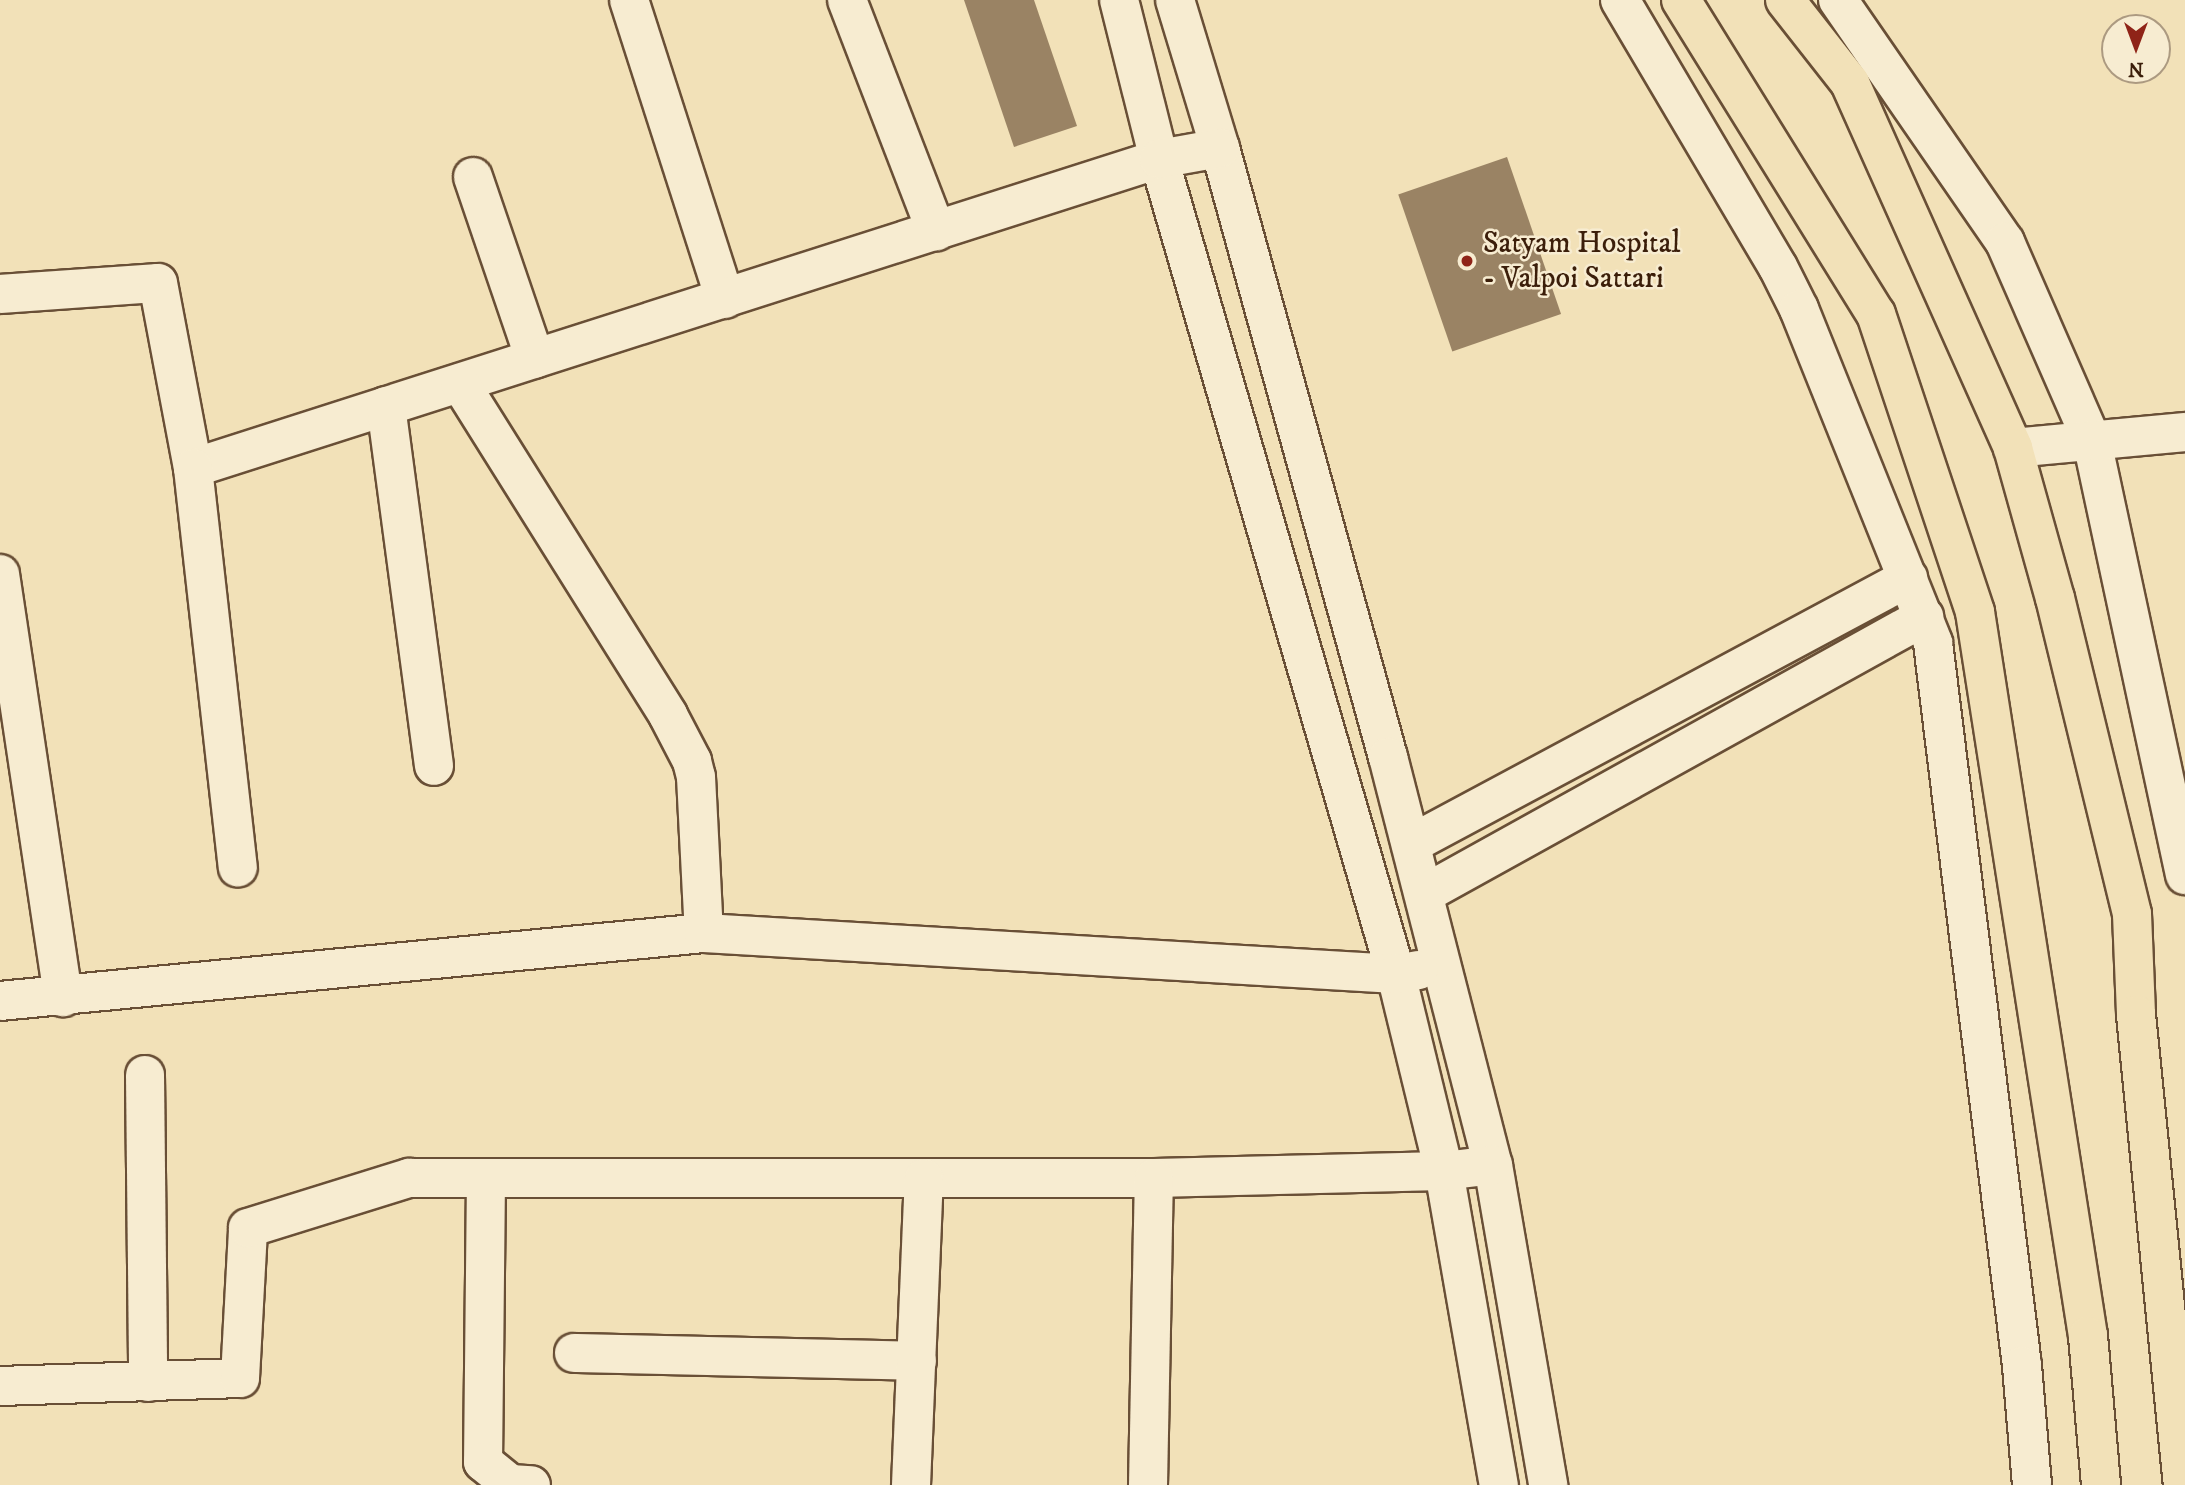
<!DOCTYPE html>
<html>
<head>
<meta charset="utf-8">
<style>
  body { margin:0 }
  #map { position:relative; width:2185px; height:1485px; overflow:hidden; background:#f2e1b8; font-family:"IM FELL DW Pica",serif }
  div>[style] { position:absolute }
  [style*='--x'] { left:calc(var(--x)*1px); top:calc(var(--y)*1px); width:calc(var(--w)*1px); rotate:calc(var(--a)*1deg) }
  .building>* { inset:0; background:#9a8364; transform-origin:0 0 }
  .roads { filter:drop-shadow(2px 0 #694f36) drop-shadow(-2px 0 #694f36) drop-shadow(0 2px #694f36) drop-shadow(0 -2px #694f36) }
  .minor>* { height:38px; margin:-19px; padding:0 19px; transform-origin:19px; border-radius:19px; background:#f7ecd1 }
  .highway>* { height:38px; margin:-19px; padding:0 19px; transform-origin:19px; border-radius:19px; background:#f2e1b8 }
  .dots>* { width:19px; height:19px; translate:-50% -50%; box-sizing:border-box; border:4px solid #f7ecd1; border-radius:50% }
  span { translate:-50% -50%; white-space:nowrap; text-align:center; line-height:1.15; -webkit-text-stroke:5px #f7ecd1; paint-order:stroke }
  .poi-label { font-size:30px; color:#3b1e0a }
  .left { translate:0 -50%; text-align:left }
  .north { position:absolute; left:2101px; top:14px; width:70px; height:70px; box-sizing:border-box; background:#f7ecd1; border:2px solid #ac9a81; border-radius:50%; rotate:180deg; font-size:19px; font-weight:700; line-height:28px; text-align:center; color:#3b1e0a }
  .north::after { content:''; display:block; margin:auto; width:24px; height:32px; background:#8f2418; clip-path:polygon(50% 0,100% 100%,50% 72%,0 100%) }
</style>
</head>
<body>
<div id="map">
  <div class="building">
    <i style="clip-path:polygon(964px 0,1034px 0,1077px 126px,1014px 147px)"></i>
    <i style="left:1507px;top:157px;width:166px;height:115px;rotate:71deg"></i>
  </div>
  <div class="roads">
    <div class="minor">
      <i style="--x:629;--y:0;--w:314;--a:72.2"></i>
      <i style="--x:847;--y:0;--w:248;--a:68.9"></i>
      <i style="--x:1119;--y:0;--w:164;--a:75.9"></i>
      <i style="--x:1159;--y:159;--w:849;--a:73.79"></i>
      <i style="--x:1396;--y:974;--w:203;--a:76.3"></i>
      <i style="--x:1444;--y:1171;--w:319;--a:80.1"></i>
      <i style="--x:1175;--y:0;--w:155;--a:73.1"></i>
      <i style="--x:1220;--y:148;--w:632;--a:74.58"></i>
      <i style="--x:1388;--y:757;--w:421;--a:75.6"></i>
      <i style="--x:1493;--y:1165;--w:325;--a:80.2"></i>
      <i style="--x:1620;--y:0;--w:310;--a:59.4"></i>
      <i style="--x:1778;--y:267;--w:47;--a:63.4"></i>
      <i style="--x:1799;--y:309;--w:360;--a:68.1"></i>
      <i style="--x:1933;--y:643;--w:728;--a:82.98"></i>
      <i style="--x:2022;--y:1366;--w:119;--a:85.2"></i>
      <i style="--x:1838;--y:0;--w:294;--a:55.4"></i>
      <i style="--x:2005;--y:242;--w:217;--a:66.4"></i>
      <i style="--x:2092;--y:441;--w:444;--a:77.9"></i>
      <i style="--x:473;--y:177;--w:192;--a:71.2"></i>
      <i style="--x:0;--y:294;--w:158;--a:-4"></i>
      <i style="--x:158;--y:283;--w:188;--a:79.3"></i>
      <i style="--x:193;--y:468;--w:1014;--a:-17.74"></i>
      <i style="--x:1159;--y:159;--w:62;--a:-10.2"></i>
      <i style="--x:460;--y:383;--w:392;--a:57.9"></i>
      <i style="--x:668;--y:715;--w:52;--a:62.4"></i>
      <i style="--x:692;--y:761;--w:16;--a:76"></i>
      <i style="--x:696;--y:777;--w:156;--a:87.1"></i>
      <i style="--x:386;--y:406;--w:363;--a:82.4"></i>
      <i style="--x:2013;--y:448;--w:173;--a:-5.3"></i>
      <i style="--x:193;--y:468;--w:402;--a:83.6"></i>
      <i style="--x:0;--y:574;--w:428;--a:81.5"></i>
      <i style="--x:1411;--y:844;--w:564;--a:-28.16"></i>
      <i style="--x:1424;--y:894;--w:572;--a:-28.99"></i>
      <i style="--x:0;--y:1001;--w:707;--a:-5.52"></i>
      <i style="--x:704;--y:933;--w:693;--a:3.39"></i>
      <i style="--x:1396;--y:974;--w:23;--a:-10"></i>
      <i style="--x:145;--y:1075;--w:307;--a:89.4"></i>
      <i style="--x:486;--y:1178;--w:284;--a:90.6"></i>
      <i style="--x:483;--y:1462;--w:35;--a:39"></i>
      <i style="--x:510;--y:1484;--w:21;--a:3"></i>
      <i style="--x:574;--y:1353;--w:343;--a:1.3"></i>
      <i style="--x:0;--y:1386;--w:240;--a:-1.9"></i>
      <i style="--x:240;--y:1378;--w:150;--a:-86.9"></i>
      <i style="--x:248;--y:1228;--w:169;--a:-17.3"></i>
      <i style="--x:409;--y:1178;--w:745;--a:0"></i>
      <i style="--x:1154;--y:1178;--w:290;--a:-1.4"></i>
      <i style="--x:1444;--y:1171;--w:49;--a:-7"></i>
      <i style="--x:911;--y:1485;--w:307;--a:-87.6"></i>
      <i style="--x:1148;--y:1485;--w:307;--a:-88.9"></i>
    </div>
    <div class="highway">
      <i style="--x:1681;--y:0;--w:370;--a:58.2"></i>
      <i style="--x:1876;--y:314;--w:314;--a:71.6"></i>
      <i style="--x:1975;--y:612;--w:733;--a:81.13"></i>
      <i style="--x:2088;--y:1336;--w:150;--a:85"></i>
      <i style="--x:1785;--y:0;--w:105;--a:51.9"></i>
      <i style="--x:1850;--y:83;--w:400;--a:65.9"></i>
      <i style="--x:2013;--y:448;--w:156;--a:74.4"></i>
      <i style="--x:2055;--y:598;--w:325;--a:76.3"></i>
      <i style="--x:2132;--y:914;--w:101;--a:87.7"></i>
      <i style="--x:2136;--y:1015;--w:472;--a:84.3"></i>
    </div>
  </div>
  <div class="dots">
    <i style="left:1467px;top:261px;background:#8f2418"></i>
  </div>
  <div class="poi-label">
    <span class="left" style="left:1483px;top:261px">Satyam Hospital<br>- Valpoi Sattari</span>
  </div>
  <div class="north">N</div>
</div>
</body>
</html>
